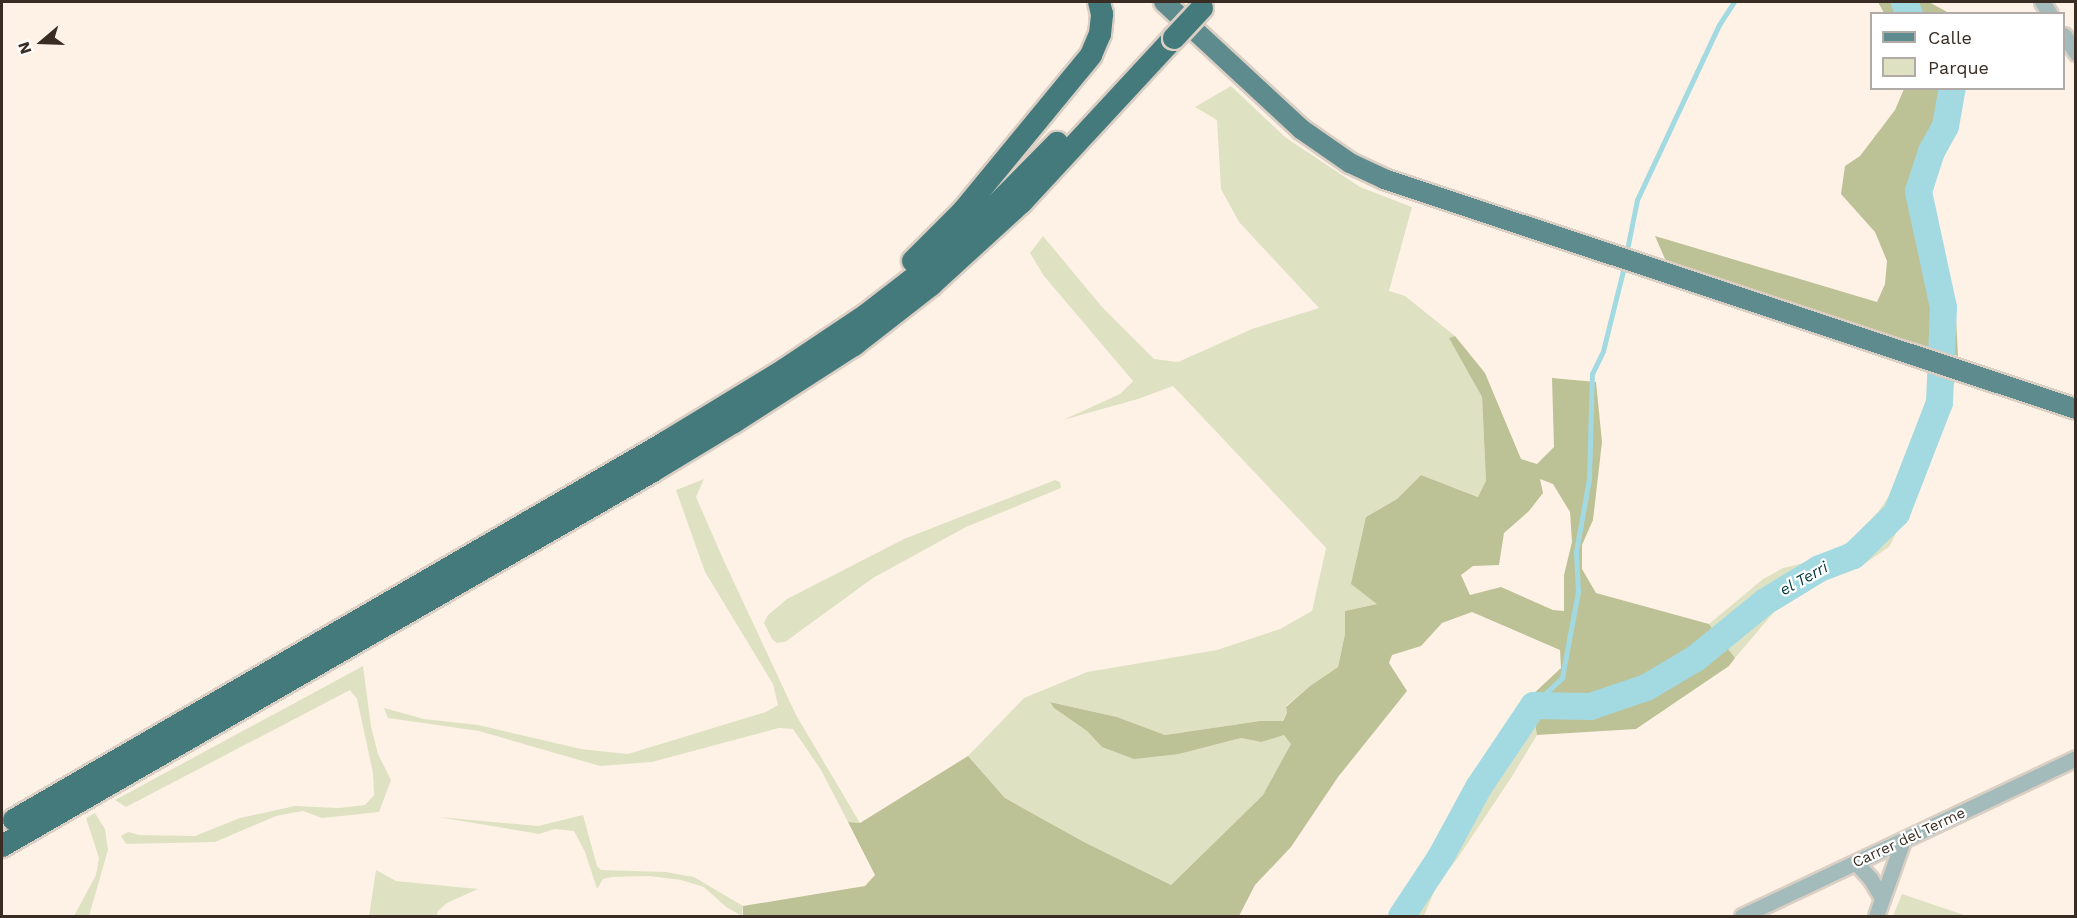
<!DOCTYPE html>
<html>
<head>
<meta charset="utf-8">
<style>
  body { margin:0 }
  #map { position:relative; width:2077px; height:918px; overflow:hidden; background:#fef2e7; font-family:"Work Sans",sans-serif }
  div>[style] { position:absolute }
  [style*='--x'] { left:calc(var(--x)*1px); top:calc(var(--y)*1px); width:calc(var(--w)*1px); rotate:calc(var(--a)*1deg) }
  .green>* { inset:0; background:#dfe2c2 }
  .forest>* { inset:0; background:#bdc196 }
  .stream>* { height:4.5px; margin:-2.25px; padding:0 2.25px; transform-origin:2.25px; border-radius:2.25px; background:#a3dae2 }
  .river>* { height:27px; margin:-13.5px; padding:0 13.5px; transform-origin:13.5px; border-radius:13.5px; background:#a3dae2 }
  .roads { filter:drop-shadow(2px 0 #dbcfc4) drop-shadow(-2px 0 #dbcfc4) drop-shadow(0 2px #dbcfc4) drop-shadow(0 -2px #dbcfc4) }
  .minor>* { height:15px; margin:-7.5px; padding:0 7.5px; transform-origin:7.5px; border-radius:7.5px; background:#a4bbbc }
  .major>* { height:20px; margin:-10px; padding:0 10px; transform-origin:10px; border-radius:10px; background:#5e8b8d }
  .highway>* { height:22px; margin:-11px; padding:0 11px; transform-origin:11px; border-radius:11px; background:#447a7c }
  .bridges { filter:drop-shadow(2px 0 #dbcfc4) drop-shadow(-2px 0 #dbcfc4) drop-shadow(0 2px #dbcfc4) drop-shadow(0 -2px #dbcfc4) }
  .highway-bridge>* { height:22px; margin:-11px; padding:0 11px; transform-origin:11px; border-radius:11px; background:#447a7c }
  span { translate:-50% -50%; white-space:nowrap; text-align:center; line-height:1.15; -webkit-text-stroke:4.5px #fff; paint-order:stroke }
  .street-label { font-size:15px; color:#392d23 }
  .water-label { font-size:16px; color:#00373d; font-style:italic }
  .frame { position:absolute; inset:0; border:3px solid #392d23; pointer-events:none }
  .legend { position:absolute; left:1870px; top:12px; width:195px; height:78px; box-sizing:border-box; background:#fff; border:2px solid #b0aba7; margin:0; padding:8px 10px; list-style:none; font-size:18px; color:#392d23 }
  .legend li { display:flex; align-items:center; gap:12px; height:30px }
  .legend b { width:30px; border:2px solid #b0aba7 }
  .north { position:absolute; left:12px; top:12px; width:60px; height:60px; -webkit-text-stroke:4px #fff; paint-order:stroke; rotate:251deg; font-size:16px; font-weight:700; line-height:24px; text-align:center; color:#392d23 }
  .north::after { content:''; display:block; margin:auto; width:21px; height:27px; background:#392d23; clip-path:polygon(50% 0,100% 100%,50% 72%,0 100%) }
</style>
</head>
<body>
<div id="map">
  <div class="green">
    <i style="clip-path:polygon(1231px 86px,1285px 137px,1360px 187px,1412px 207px,1389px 291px,1405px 296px,1455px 336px,1450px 338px,1482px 397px,1486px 481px,1479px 497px,1421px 475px,1397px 499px,1366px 517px,1377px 604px,1345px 611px,1345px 634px,1338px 667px,1310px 686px,1286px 706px,1287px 713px,1282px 721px,1260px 721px,1165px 735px,1117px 717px,1051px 702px,1054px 708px,1087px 731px,1102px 747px,1179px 754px,1241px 738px,1261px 742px,1284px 734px,1292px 745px,1263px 795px,1171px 885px,1084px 842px,1005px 798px,968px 756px,1024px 698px,1087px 672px,1217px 650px,1280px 629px,1312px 611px,1326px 548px,1173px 386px,1138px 399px,1063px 420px,1120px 394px,1133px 381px,1044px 276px,1030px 253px,1043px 236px,1102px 307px,1154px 359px,1178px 362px,1252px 329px,1319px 308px,1239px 222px,1221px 189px,1217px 120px,1195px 107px)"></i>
    <i style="clip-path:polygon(1936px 371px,1956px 379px,1924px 480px,1889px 547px,1858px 568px,1812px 586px,1775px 611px,1735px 658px,1709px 624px,1763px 579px,1783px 568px,1821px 559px,1851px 540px,1878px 512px,1897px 484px)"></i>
    <i style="clip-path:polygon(704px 479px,696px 497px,724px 561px,796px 715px,860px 823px,848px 822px,821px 770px,793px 729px,779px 728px,652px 762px,600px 766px,479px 731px,388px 718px,384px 708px,424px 719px,478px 725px,581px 749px,628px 754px,766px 712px,778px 705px,773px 684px,705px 572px,676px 490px)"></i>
    <i style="clip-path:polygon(1055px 480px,1060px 482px,1061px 488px,966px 527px,873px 578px,785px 642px,777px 643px,772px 639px,764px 623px,768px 615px,787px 599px,904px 539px)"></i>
    <i style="clip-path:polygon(363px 666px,371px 726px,378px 754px,391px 780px,379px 812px,322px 818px,303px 811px,276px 816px,215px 842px,126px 844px,121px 836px,128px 832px,139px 835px,195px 836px,240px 818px,295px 806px,339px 808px,365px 805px,374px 795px,373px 773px,357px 699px,350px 690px,126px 807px,115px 800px)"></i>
    <i style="clip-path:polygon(1530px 697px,1537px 735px,1511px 778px,1457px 859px,1438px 882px,1424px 916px,1397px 916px,1443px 825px,1462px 803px,1509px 721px)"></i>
    <i style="clip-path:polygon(95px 813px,105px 829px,108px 850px,89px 916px,74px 916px,96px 875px,99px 858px,86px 818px)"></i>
    <i style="clip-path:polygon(583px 815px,597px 866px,601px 870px,666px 872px,694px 877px,743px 906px,742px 916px,726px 907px,704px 887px,681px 880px,650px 876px,612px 877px,603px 879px,597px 889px,585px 852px,574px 831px,555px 829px,539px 834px,438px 817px,538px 826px)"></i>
    <i style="clip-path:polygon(376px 870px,396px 881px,478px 889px,447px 903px,438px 911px,437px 916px,369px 916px)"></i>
    <i style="clip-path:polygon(1902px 894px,1967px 916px,1893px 916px)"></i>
  </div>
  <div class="forest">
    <i style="clip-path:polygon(1878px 2px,1929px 2px,1949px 13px,1884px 13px)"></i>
    <i style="clip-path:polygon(1904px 89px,1959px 89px,1956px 130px,1927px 181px,1927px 191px,1930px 236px,1955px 300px,1958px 356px,1665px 266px,1665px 259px,1655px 236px,1877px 302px,1885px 284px,1887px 261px,1875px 232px,1841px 194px,1845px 166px,1860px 156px,1895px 110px)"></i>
    <i style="clip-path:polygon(evenodd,1455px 336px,1485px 373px,1521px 459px,1537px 464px,1554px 447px,1552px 378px,1596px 382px,1602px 442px,1593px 520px,1582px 545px,1582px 569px,1596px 593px,1709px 624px,1735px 658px,1729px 666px,1636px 729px,1537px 735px,1530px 697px,1561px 668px,1560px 650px,1472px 612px,1442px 623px,1421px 646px,1392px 655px,1389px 663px,1407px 691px,1338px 777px,1291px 847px,1255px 885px,1239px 916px,743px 916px,743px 906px,865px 886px,875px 875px,848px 822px,860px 823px,968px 756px,1005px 798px,1084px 842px,1171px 885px,1263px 795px,1291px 744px,1284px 735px,1261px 742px,1241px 738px,1179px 754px,1134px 759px,1102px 747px,1087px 731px,1054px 708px,1050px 702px,1117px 717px,1165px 735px,1260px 721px,1283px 721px,1287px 713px,1286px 707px,1310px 686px,1338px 667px,1345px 634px,1345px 611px,1377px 604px,1351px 584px,1366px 517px,1397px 499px,1421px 475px,1478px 497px,1486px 481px,1482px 397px,1449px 338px,1455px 336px,1540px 479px,1553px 484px,1570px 512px,1572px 542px,1564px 575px,1564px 611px,1553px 610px,1501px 587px,1470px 595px,1461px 575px,1473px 566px,1499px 565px,1504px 533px,1529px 511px,1543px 493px,1540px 479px)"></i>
  </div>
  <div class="stream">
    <i style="--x:1626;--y:255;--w:56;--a:-78.7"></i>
    <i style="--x:1637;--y:200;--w:193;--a:-64.9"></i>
    <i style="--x:1719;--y:25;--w:27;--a:-57"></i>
    <i style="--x:1533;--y:705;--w:40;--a:-43"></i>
    <i style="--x:1562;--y:678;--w:87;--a:-79.5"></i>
    <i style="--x:1578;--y:592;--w:40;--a:-92.9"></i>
    <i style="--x:1576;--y:552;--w:74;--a:-79.9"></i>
    <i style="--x:1589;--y:479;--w:105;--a:-88.4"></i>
    <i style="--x:1592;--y:374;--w:25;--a:-64"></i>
    <i style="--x:1603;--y:351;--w:91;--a:-76"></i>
  </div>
  <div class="river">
    <i style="--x:1904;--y:2;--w:13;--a:67"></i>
    <i style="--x:1401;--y:916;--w:71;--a:-56.5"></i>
    <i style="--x:1440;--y:857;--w:80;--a:-61.5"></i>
    <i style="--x:1478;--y:787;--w:99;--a:-56.1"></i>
    <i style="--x:1533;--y:705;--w:57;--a:1"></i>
    <i style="--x:1590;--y:706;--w:59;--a:-18.7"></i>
    <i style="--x:1646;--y:687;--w:57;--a:-30.6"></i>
    <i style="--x:1695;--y:658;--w:90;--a:-39.2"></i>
    <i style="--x:1765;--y:601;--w:63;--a:-31.4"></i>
    <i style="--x:1819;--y:568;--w:36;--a:-21"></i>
    <i style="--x:1853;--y:555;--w:60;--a:-44.3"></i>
    <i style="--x:1896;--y:513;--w:119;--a:-68.8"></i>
    <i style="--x:1939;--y:402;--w:95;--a:-87.6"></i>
    <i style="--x:1943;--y:307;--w:119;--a:-102.2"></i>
    <i style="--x:1918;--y:191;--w:42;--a:-72"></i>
    <i style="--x:1931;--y:151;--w:29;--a:-61"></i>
    <i style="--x:1945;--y:126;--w:39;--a:-80"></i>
  </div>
  <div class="roads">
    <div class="minor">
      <i style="--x:2042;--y:2;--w:14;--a:56"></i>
      <i style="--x:2064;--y:35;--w:22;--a:56"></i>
      <i style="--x:1856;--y:863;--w:21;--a:47"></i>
      <i style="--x:1870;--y:878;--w:23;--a:59"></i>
      <i style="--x:1742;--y:916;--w:369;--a:-25.3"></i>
      <i style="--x:1876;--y:916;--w:81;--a:-70.4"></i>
    </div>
    <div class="major">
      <i style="--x:1164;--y:2;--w:187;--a:42.8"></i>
      <i style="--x:1301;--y:129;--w:60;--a:34.8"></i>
      <i style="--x:1350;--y:163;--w:38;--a:25"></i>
      <i style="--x:1384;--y:179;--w:729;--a:18.39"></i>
    </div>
    <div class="highway">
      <i style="--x:913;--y:261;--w:71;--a:-45"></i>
      <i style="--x:963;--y:211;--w:202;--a:-50.6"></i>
      <i style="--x:1091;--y:55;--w:23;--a:-67"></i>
      <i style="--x:1100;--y:34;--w:20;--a:-84"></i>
      <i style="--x:1102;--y:14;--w:12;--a:-104"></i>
      <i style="--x:14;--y:820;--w:754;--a:-30.1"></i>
      <i style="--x:666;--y:442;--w:138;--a:-31.4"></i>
      <i style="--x:784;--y:370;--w:99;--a:-33.9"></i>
      <i style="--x:866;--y:315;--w:67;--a:-37.7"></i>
      <i style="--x:919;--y:274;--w:91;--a:-41.4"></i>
      <i style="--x:987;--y:214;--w:100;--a:-45.4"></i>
      <i style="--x:2;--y:846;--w:751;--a:-29.94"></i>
      <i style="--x:653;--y:471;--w:95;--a:-31.2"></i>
      <i style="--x:734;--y:422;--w:143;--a:-32.7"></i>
      <i style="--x:854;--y:345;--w:98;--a:-37.9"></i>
      <i style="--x:931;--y:285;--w:123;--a:-42.4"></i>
      <i style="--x:1022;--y:202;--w:224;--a:-47.2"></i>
    </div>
  </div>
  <div class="bridges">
    <div class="highway-bridge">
      <i style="--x:1174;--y:38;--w:41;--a:-47"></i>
    </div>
  </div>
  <div class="street-label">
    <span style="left:1909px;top:838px;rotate:-25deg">Carrer del Terme</span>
  </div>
  <div class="water-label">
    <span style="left:1804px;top:579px;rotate:-29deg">el Terri</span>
  </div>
  <div class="frame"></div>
  <ul class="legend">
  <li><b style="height:8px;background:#5e8b8d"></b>Calle</li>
  <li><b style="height:16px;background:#dfe2c2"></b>Parque</li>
  </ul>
  <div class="north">N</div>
</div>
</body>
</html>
